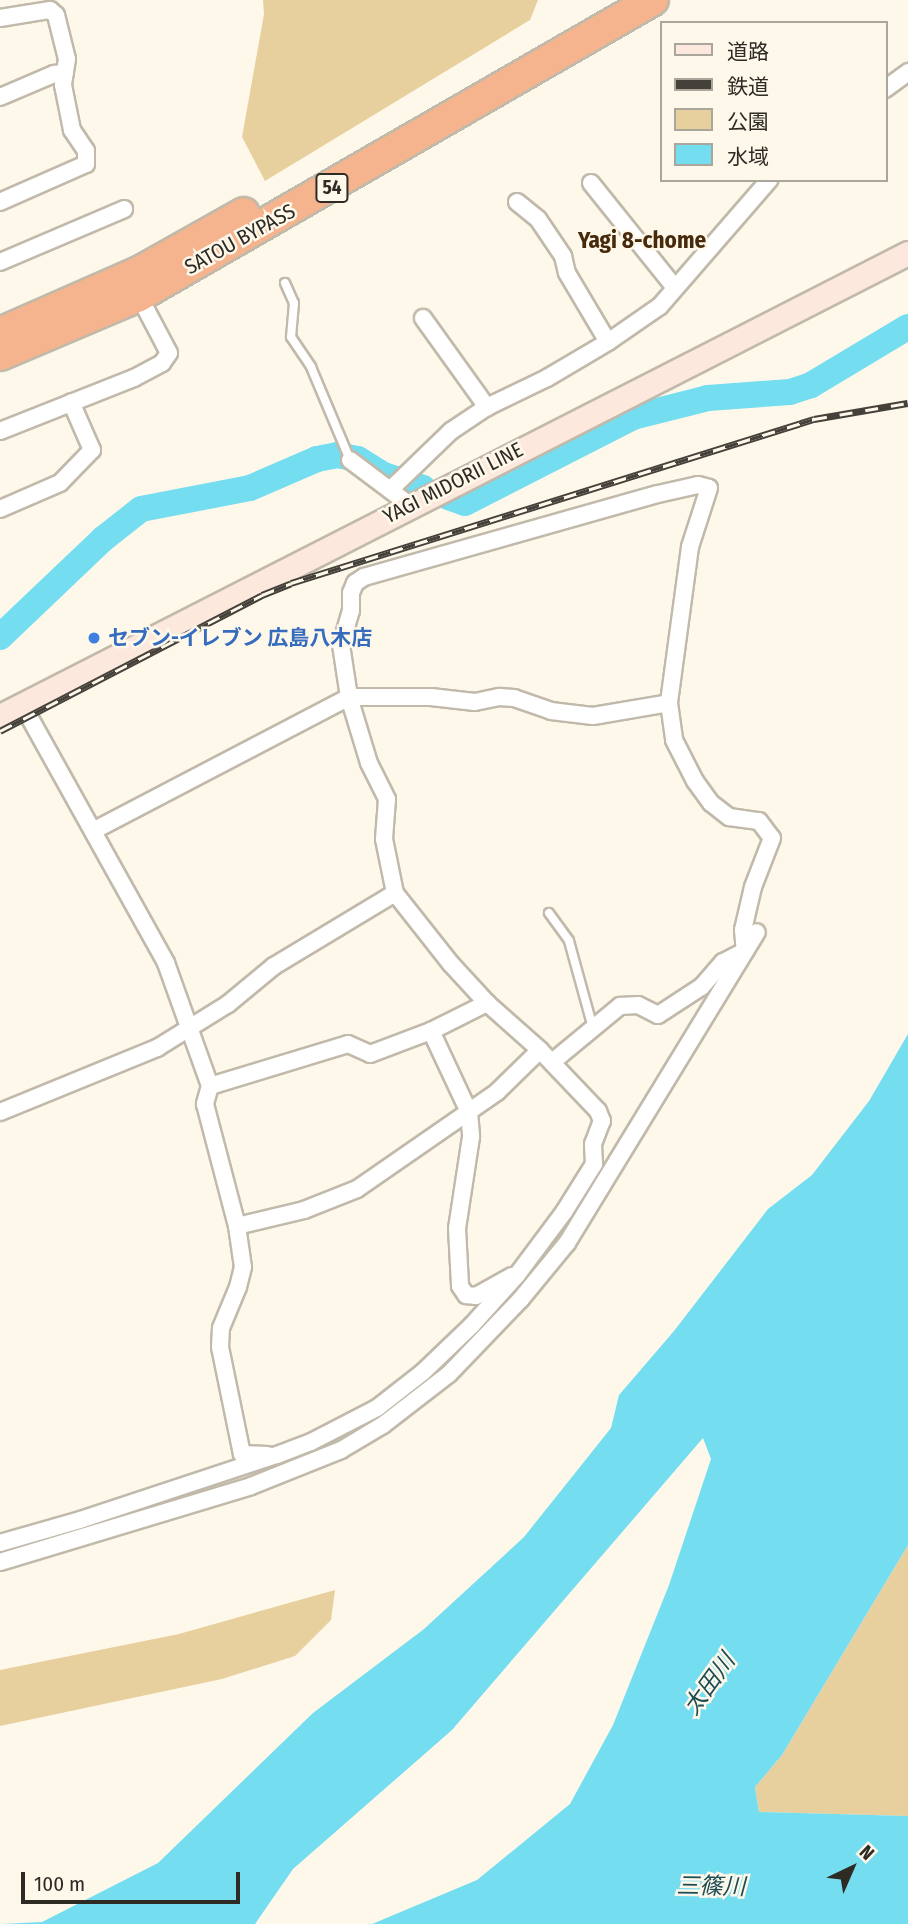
<!DOCTYPE html>
<html>
<head>
<meta charset="utf-8">
<style>
  body { margin:0 }
  #map { position:relative; width:908px; height:1924px; overflow:hidden; background:#fef8eb; font-family:"Fira Sans Condensed","Noto Sans JP",sans-serif }
  div>[style] { position:absolute }
  [style*='--x'] { left:calc(var(--x)*1px); top:calc(var(--y)*1px); width:calc(var(--w)*1px); rotate:calc(var(--a)*1deg) }
  .green>* { inset:0; background:#e8d09e }
  .water>* { inset:0; background:#74ddf0 }
  .river>* { height:26px; margin:-13px; padding:0 13px; transform-origin:13px; border-radius:13px; background:#74ddf0 }
  .roads { filter:drop-shadow(2px 0 #c1b9aa) drop-shadow(-2px 0 #c1b9aa) drop-shadow(0 2px #c1b9aa) drop-shadow(0 -2px #c1b9aa) }
  .lane>* { height:8px; margin:-4px; padding:0 4px; transform-origin:4px; border-radius:4px; background:#fff }
  .street>* { height:16px; margin:-8px; padding:0 8px; transform-origin:8px; border-radius:8px; background:#fff }
  .secondary>* { height:23px; margin:-11.5px; padding:0 11.5px; transform-origin:11.5px; border-radius:11.5px; background:#fce8dd }
  .highway>* { height:30px; margin:-15px; padding:0 15px; transform-origin:15px; border-radius:15px; background:#f5b48d }
  .rail>* { height:7px; margin-top:-3.5px; transform-origin:0; background:repeating-linear-gradient(90deg,#fef8eb 0 13px,#44403a 0 26px); box-sizing:border-box; border-block:2px solid #44403a }
  .dots>* { width:19px; height:19px; translate:-50% -50%; box-sizing:border-box; border:4px solid #fef8eb; border-radius:50% }
  span { translate:-50% -50%; white-space:nowrap; text-align:center; line-height:1.15; -webkit-text-stroke:5px #fef8eb; paint-order:stroke }
  .shield-label span { padding:2px 5px; background:#fef8eb; border:2px solid; border-radius:5px; -webkit-text-stroke-width:0 }
  .shield-label { font-size:19px; color:#2e2b25; font-weight:700 }
  .street-label { font-size:21px; color:#2e2b25 }
  .shop-label { font-size:21px; color:#366cbe; font-weight:700 }
  .left { translate:0 -50%; text-align:left }
  .neighbourhood-label { font-size:23px; color:#462a0b; font-weight:700 }
  .water-label { font-size:23px; color:#1e4d55; font-style:italic }
  .legend { position:absolute; left:660px; top:21px; width:228px; height:161px; box-sizing:border-box; background:#fef8eb; border:2px solid #aba69c; margin:0; padding:9px 12px; list-style:none; font-size:21px; color:#2e2b25 }
  .legend li { display:flex; align-items:center; gap:14px; height:35px }
  .legend b { width:35px; border:2px solid #aba69c }
  .north { position:absolute; left:817px; top:1833px; width:70px; height:70px; -webkit-text-stroke:5px #fef8eb; paint-order:stroke; rotate:44deg; font-size:19px; font-weight:700; line-height:28px; text-align:center; color:#2e2b25 }
  .north::after { content:''; display:block; margin:auto; width:24px; height:32px; background:#2e2b25; clip-path:polygon(50% 0,100% 100%,50% 72%,0 100%) }
  .scale { position:absolute; left:21px; top:1872px; width:219px; height:32px; box-sizing:border-box; border:4px solid #2e2b25; border-top:0; padding-left:9px; font-size:21px; line-height:24px; white-space:nowrap; color:#2e2b25; -webkit-text-stroke:5px #fef8eb; paint-order:stroke }
</style>
</head>
<body>
<div id="map">
  <div class="green">
    <i style="clip-path:polygon(263px 0,538px 0,530px 20px,265px 181px,242px 137px,264px 14px)"></i>
    <i style="clip-path:polygon(908px 1545px,908px 1816px,759px 1812px,755px 1787px,782px 1755px)"></i>
    <i style="clip-path:polygon(335px 1590px,331px 1620px,295px 1656px,222px 1679px,0 1726px,0 1670px,179px 1634px)"></i>
  </div>
  <div class="water">
    <i style="clip-path:polygon(908px 1034px,908px 1545px,782px 1755px,755px 1787px,759px 1812px,908px 1816px,908px 1924px,372px 1924px,477px 1880px,570px 1804px,613px 1725px,669px 1585px,711px 1459px,703px 1438px,452px 1730px,293px 1869px,255px 1924px,0 1924px,42px 1922px,158px 1863px,313px 1713px,424px 1629px,524px 1537px,611px 1428px,619px 1395px,674px 1331px,768px 1209px,812px 1175px,869px 1101px)"></i>
  </div>
  <div class="river">
    <i style="--x:448;--y:497;--w:18;--a:19"></i>
    <i style="--x:465;--y:503;--w:189;--a:-27.1"></i>
    <i style="--x:633;--y:417;--w:77;--a:-14.2"></i>
    <i style="--x:708;--y:398;--w:82;--a:-4.2"></i>
    <i style="--x:790;--y:392;--w:22;--a:-18"></i>
    <i style="--x:811;--y:385;--w:113;--a:-30.9"></i>
    <i style="--x:0;--y:637;--w:142;--a:-43.6"></i>
    <i style="--x:103;--y:539;--w:48;--a:-38.3"></i>
    <i style="--x:141;--y:509;--w:111;--a:-10.9"></i>
    <i style="--x:250;--y:488;--w:73;--a:-23.4"></i>
    <i style="--x:317;--y:459;--w:20;--a:-11"></i>
    <i style="--x:337;--y:455;--w:21;--a:11"></i>
    <i style="--x:358;--y:459;--w:31;--a:32"></i>
    <i style="--x:384;--y:475;--w:41;--a:18.4"></i>
  </div>
  <div class="roads">
    <div class="lane">
      <i style="--x:285;--y:283;--w:22;--a:66"></i>
      <i style="--x:294;--y:303;--w:34;--a:95"></i>
      <i style="--x:291;--y:337;--w:36;--a:56"></i>
      <i style="--x:311;--y:367;--w:101;--a:67.2"></i>
      <i style="--x:549;--y:913;--w:34;--a:54"></i>
      <i style="--x:569;--y:941;--w:90;--a:74.6"></i>
    </div>
    <div class="street">
      <i style="--x:0;--y:18;--w:51;--a:-9.1"></i>
      <i style="--x:50;--y:10;--w:8;--a:40"></i>
      <i style="--x:56;--y:15;--w:45;--a:76"></i>
      <i style="--x:67;--y:59;--w:26;--a:99"></i>
      <i style="--x:63;--y:85;--w:46;--a:78.7"></i>
      <i style="--x:72;--y:130;--w:25;--a:56"></i>
      <i style="--x:86;--y:151;--w:13;--a:90"></i>
      <i style="--x:86;--y:164;--w:94;--a:156.2"></i>
      <i style="--x:885;--y:89;--w:29;--a:-36"></i>
      <i style="--x:0;--y:97;--w:59;--a:-23.1"></i>
      <i style="--x:54;--y:74;--w:11;--a:-5"></i>
      <i style="--x:591;--y:183;--w:134;--a:51.3"></i>
      <i style="--x:517;--y:202;--w:27;--a:39"></i>
      <i style="--x:538;--y:219;--w:45;--a:56"></i>
      <i style="--x:563;--y:256;--w:17;--a:77"></i>
      <i style="--x:567;--y:273;--w:80;--a:59.3"></i>
      <i style="--x:0;--y:262;--w:135;--a:-23.1"></i>
      <i style="--x:423;--y:318;--w:110;--a:54.3"></i>
      <i style="--x:0;--y:431;--w:144;--a:-21.6"></i>
      <i style="--x:134;--y:378;--w:32;--a:-28"></i>
      <i style="--x:162;--y:363;--w:12;--a:-55"></i>
      <i style="--x:169;--y:353;--w:64;--a:-117.8"></i>
      <i style="--x:350;--y:460;--w:75;--a:36.9"></i>
      <i style="--x:391;--y:489;--w:83;--a:-44"></i>
      <i style="--x:451;--y:431;--w:43;--a:-33.7"></i>
      <i style="--x:487;--y:407;--w:67;--a:-25.8"></i>
      <i style="--x:547;--y:378;--w:71;--a:-30.5"></i>
      <i style="--x:608;--y:342;--w:63;--a:-34.7"></i>
      <i style="--x:660;--y:306;--w:167;--a:-49.1"></i>
      <i style="--x:0;--y:509;--w:65;--a:-23.4"></i>
      <i style="--x:60;--y:483;--w:46;--a:-45.9"></i>
      <i style="--x:92;--y:450;--w:52;--a:-113.6"></i>
      <i style="--x:22;--y:704;--w:296;--a:60.9"></i>
      <i style="--x:166;--y:963;--w:131;--a:70.3"></i>
      <i style="--x:210;--y:1086;--w:19;--a:106"></i>
      <i style="--x:205;--y:1104;--w:126;--a:75.3"></i>
      <i style="--x:237;--y:1226;--w:41;--a:81.7"></i>
      <i style="--x:243;--y:1267;--w:21;--a:104"></i>
      <i style="--x:238;--y:1287;--w:44;--a:112.5"></i>
      <i style="--x:221;--y:1328;--w:19;--a:93"></i>
      <i style="--x:220;--y:1347;--w:109;--a:78.4"></i>
      <i style="--x:242;--y:1454;--w:25;--a:2"></i>
      <i style="--x:93;--y:831;--w:289;--a:-27.6"></i>
      <i style="--x:349;--y:697;--w:82;--a:0"></i>
      <i style="--x:431;--y:697;--w:44;--a:6.5"></i>
      <i style="--x:475;--y:702;--w:25;--a:-12"></i>
      <i style="--x:499;--y:697;--w:15;--a:4"></i>
      <i style="--x:514;--y:698;--w:39;--a:19"></i>
      <i style="--x:551;--y:711;--w:42;--a:6.8"></i>
      <i style="--x:593;--y:716;--w:77;--a:-9.7"></i>
      <i style="--x:431;--y:1031;--w:89;--a:64.9"></i>
      <i style="--x:469;--y:1112;--w:25;--a:85"></i>
      <i style="--x:471;--y:1137;--w:92;--a:98.7"></i>
      <i style="--x:457;--y:1228;--w:58;--a:87"></i>
      <i style="--x:460;--y:1286;--w:11;--a:56"></i>
      <i style="--x:466;--y:1295;--w:10;--a:6"></i>
      <i style="--x:476;--y:1296;--w:41;--a:-29.1"></i>
      <i style="--x:210;--y:1086;--w:144;--a:-16.9"></i>
      <i style="--x:348;--y:1044;--w:24;--a:24"></i>
      <i style="--x:370;--y:1054;--w:65;--a:-20.7"></i>
      <i style="--x:431;--y:1031;--w:63;--a:-26.6"></i>
      <i style="--x:0;--y:1112;--w:170;--a:-22.2"></i>
      <i style="--x:157;--y:1048;--w:84;--a:-31.8"></i>
      <i style="--x:228;--y:1004;--w:60;--a:-39.6"></i>
      <i style="--x:274;--y:966;--w:141;--a:-31.1"></i>
      <i style="--x:237;--y:1226;--w:69;--a:-13.4"></i>
      <i style="--x:304;--y:1210;--w:57;--a:-21.6"></i>
      <i style="--x:357;--y:1189;--w:170;--a:-34.7"></i>
      <i style="--x:497;--y:1092;--w:60;--a:-44.3"></i>
      <i style="--x:0;--y:1543;--w:83;--a:-16"></i>
      <i style="--x:80;--y:1520;--w:207;--a:-18.3"></i>
      <i style="--x:277;--y:1455;--w:36;--a:-21"></i>
      <i style="--x:311;--y:1442;--w:74;--a:-27.3"></i>
      <i style="--x:377;--y:1408;--w:58;--a:-38"></i>
      <i style="--x:423;--y:1372;--w:68;--a:-43.8"></i>
      <i style="--x:472;--y:1325;--w:67;--a:-48"></i>
      <i style="--x:517;--y:1275;--w:79;--a:-53.3"></i>
      <i style="--x:564;--y:1212;--w:57;--a:-58"></i>
      <i style="--x:594;--y:1164;--w:20;--a:-93"></i>
      <i style="--x:593;--y:1144;--w:25;--a:-69"></i>
      <i style="--x:602;--y:1121;--w:11;--a:-112"></i>
      <i style="--x:598;--y:1111;--w:84;--a:-133.6"></i>
      <i style="--x:540;--y:1050;--w:71;--a:-138.4"></i>
      <i style="--x:487;--y:1003;--w:53;--a:-132.7"></i>
      <i style="--x:451;--y:964;--w:90;--a:-128.3"></i>
      <i style="--x:395;--y:893;--w:55;--a:-101.5"></i>
      <i style="--x:384;--y:839;--w:40;--a:-85.7"></i>
      <i style="--x:387;--y:799;--w:40;--a:-116.6"></i>
      <i style="--x:369;--y:763;--w:69;--a:-106.9"></i>
      <i style="--x:349;--y:697;--w:53;--a:-98.7"></i>
      <i style="--x:341;--y:645;--w:35;--a:-74"></i>
      <i style="--x:351;--y:611;--w:18;--a:-90"></i>
      <i style="--x:351;--y:593;--w:11;--a:-68"></i>
      <i style="--x:355;--y:583;--w:11;--a:-34"></i>
      <i style="--x:364;--y:577;--w:305;--a:-15.8"></i>
      <i style="--x:658;--y:494;--w:41;--a:-12.7"></i>
      <i style="--x:698;--y:485;--w:11;--a:15"></i>
      <i style="--x:709;--y:488;--w:62;--a:107.9"></i>
      <i style="--x:690;--y:547;--w:157;--a:97.7"></i>
      <i style="--x:669;--y:703;--w:37;--a:82"></i>
      <i style="--x:674;--y:740;--w:46;--a:62.9"></i>
      <i style="--x:695;--y:781;--w:27;--a:54"></i>
      <i style="--x:711;--y:803;--w:23;--a:38"></i>
      <i style="--x:729;--y:817;--w:30;--a:8"></i>
      <i style="--x:759;--y:821;--w:21;--a:53"></i>
      <i style="--x:772;--y:838;--w:53;--a:111.2"></i>
      <i style="--x:753;--y:887;--w:44;--a:103.1"></i>
      <i style="--x:743;--y:930;--w:21;--a:85"></i>
      <i style="--x:745;--y:951;--w:25;--a:153"></i>
      <i style="--x:723;--y:962;--w:33;--a:131"></i>
      <i style="--x:701;--y:987;--w:51;--a:146.9"></i>
      <i style="--x:658;--y:1015;--w:22;--a:-153"></i>
      <i style="--x:638;--y:1005;--w:18;--a:177"></i>
      <i style="--x:620;--y:1006;--w:88;--a:140.5"></i>
      <i style="--x:0;--y:1562;--w:262;--a:-16.8"></i>
      <i style="--x:251;--y:1486;--w:97;--a:-21.8"></i>
      <i style="--x:341;--y:1450;--w:49;--a:-30.8"></i>
      <i style="--x:383;--y:1425;--w:83;--a:-37.7"></i>
      <i style="--x:449;--y:1374;--w:104;--a:-46.2"></i>
      <i style="--x:521;--y:1299;--w:72;--a:-50.6"></i>
      <i style="--x:567;--y:1243;--w:364;--a:-58.6"></i>
    </div>
    <div class="secondary">
      <i style="--x:0;--y:716;--w:1019;--a:-27.02"></i>
    </div>
    <div class="highway">
      <i style="--x:0;--y:333;--w:154;--a:-23.7"></i>
      <i style="--x:141;--y:271;--w:118;--a:-29.4"></i>
      <i style="--x:0;--y:355;--w:151;--a:-23"></i>
      <i style="--x:139;--y:296;--w:593;--a:-29.94"></i>
    </div>
  </div>
  <div class="rail">
    <i style="--x:0;--y:731;--w:295;--a:-27.4"></i>
    <i style="--x:262;--y:595;--w:31;--a:-22"></i>
    <i style="--x:291;--y:583;--w:548;--a:-17.41"></i>
    <i style="--x:814;--y:419;--w:95;--a:-9.7"></i>
  </div>
  <div class="dots">
    <i style="left:94px;top:638px;background:#3f7fe0"></i>
  </div>
  <div class="shield-label">
    <span style="left:332px;top:188px">54</span>
  </div>
  <div class="street-label">
    <span style="left:240px;top:239px;rotate:-29deg">SATOU BYPASS</span>
    <span style="left:453px;top:483px;rotate:-27deg">YAGI MIDORII LINE</span>
  </div>
  <div class="shop-label">
    <span class="left" style="left:108px;top:638px">セブン-イレブン 広島八木店</span>
  </div>
  <div class="neighbourhood-label">
    <span style="left:642px;top:240px">Yagi 8-chome</span>
  </div>
  <div class="water-label">
    <span style="left:709px;top:1684px;rotate:-54deg">太田川</span>
    <span style="left:711px;top:1886px;rotate:1deg">三篠川</span>
  </div>
  <ul class="legend">
  <li><b style="height:9px;background:#fce8dd"></b>道路</li>
  <li><b style="height:9px;background:#44403a"></b>鉄道</li>
  <li><b style="height:19px;background:#e8d09e"></b>公園</li>
  <li><b style="height:19px;background:#74ddf0"></b>水域</li>
  </ul>
  <div class="north">N</div>
  <div class="scale">100 m</div>
</div>
</body>
</html>
